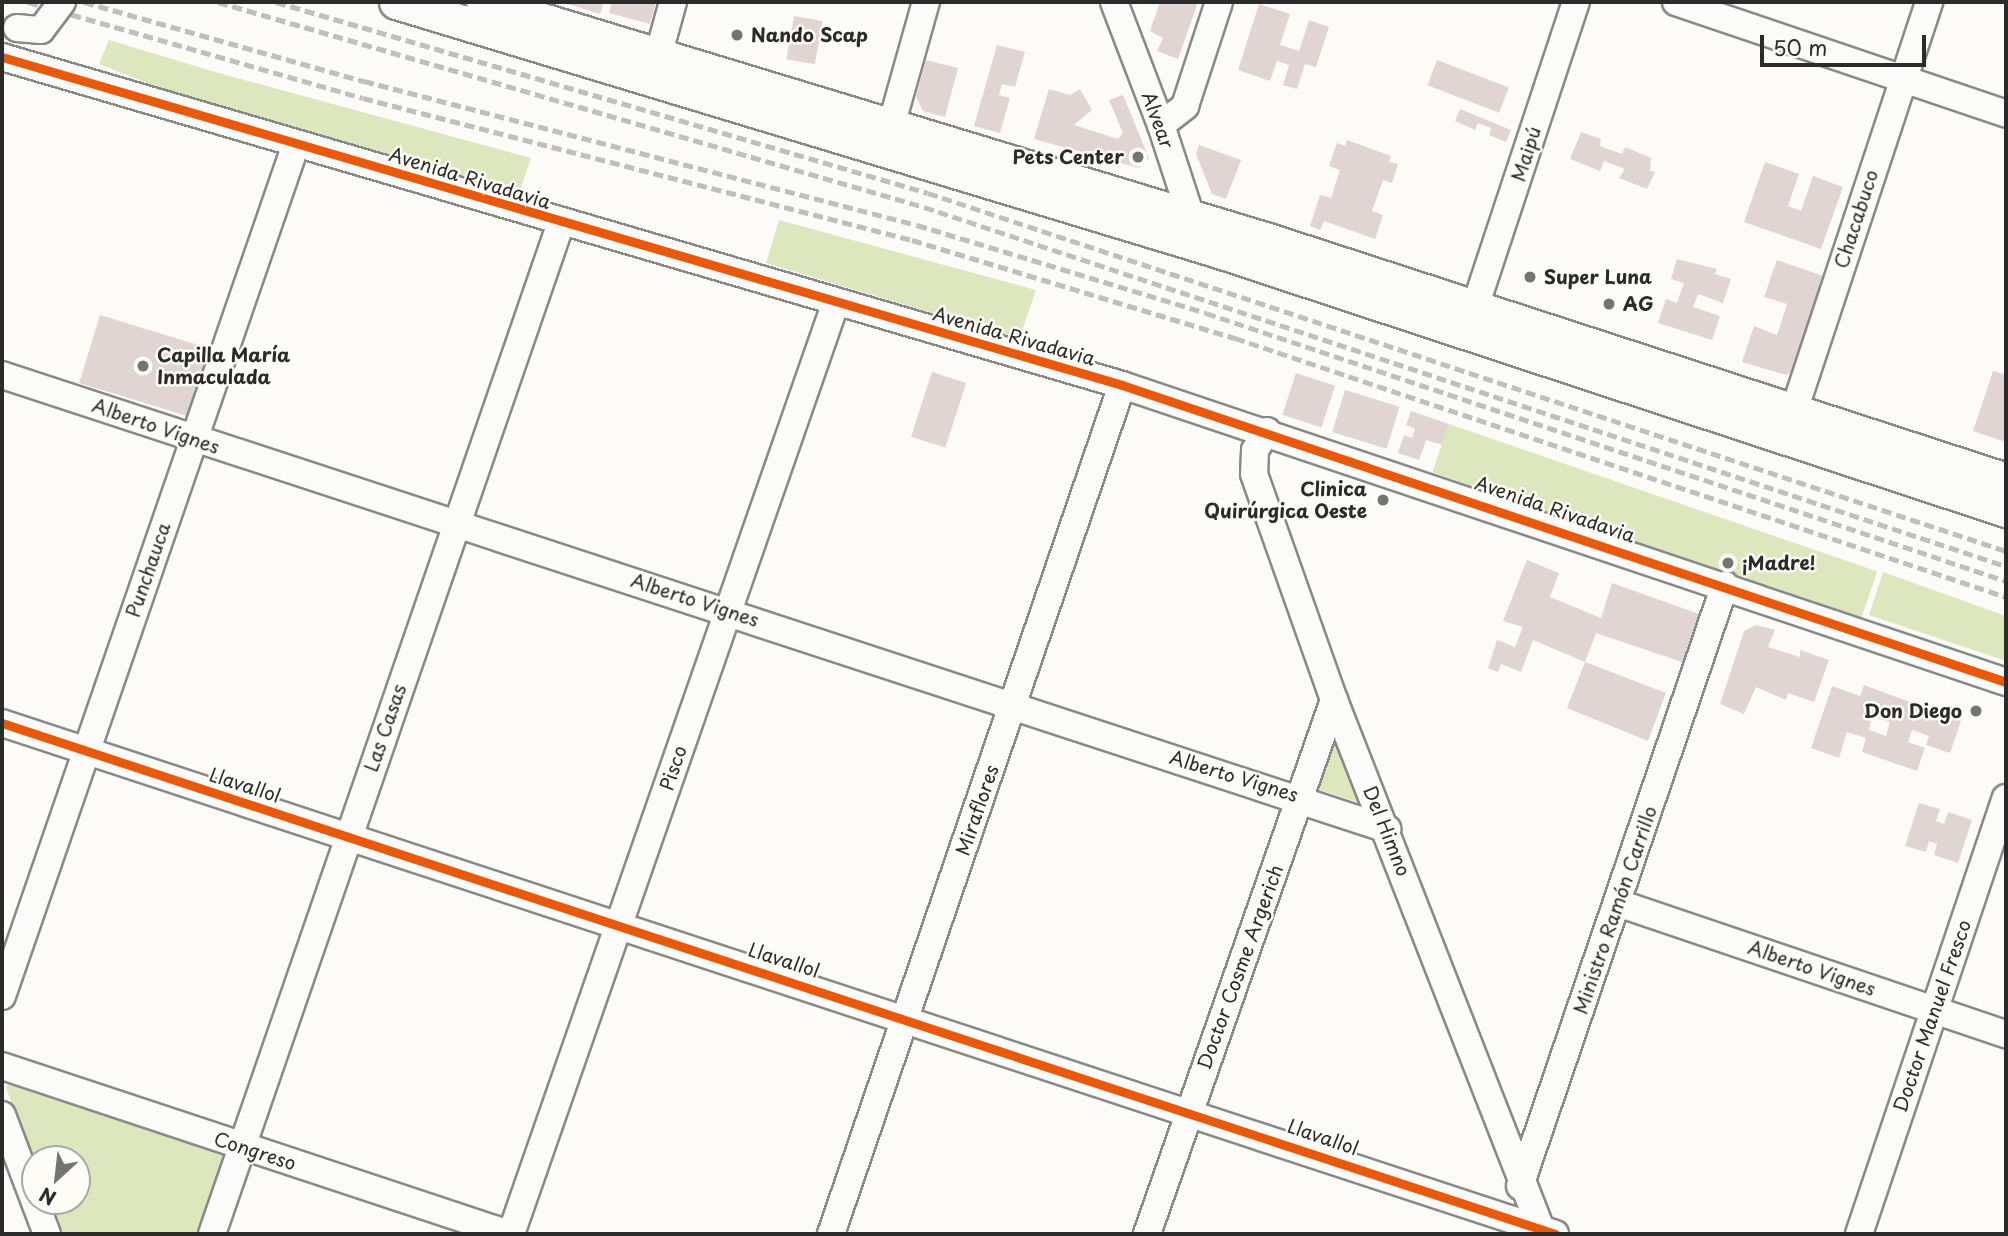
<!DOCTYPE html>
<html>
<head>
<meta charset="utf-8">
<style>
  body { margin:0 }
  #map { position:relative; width:2008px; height:1236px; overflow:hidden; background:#fcfbf8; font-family:"Playpen Sans",sans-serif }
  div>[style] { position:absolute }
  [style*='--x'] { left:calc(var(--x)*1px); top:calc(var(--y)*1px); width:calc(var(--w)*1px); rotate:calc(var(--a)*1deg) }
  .green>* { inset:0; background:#dce7bd; transform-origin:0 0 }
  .building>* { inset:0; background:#e0d5d3; transform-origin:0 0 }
  .roads { filter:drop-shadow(2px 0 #898987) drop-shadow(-2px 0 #898987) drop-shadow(0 2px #898987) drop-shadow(0 -2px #898987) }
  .minor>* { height:26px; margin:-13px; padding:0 13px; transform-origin:13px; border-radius:13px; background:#fbfbf9 }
  .major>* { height:33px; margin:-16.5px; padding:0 16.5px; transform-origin:16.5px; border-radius:16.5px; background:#fbfbf9 }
  .rail>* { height:5px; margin-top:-2.5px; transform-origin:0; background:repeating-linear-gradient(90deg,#c0bfbc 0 10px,transparent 0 15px) }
  .bridges { filter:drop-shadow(2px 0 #898987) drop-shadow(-2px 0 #898987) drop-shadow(0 2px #898987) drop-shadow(0 -2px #898987) }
  .minor-bridge>* { height:26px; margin:-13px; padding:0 13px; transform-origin:13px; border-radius:13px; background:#fbfbf9 }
  .cycleway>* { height:9px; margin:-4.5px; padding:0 4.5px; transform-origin:4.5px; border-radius:4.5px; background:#e8590c }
  .dots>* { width:19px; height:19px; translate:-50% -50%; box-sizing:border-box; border:4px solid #fdfcf7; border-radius:50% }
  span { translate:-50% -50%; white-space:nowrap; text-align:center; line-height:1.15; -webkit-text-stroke:5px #fdfcf7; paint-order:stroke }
  .poi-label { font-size:19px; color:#2b2b2b; font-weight:700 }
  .left { translate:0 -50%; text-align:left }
  .right { translate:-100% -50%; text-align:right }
  .street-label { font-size:19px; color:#2b2b2b }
  .frame { position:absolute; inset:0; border:4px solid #2b2b2b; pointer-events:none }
  .north { position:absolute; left:21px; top:1145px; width:70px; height:70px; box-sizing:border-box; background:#fdfcf7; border:2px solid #a9a8a5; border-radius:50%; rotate:207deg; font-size:19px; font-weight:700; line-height:28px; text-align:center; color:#2b2b2b }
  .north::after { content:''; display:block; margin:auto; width:24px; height:32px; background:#747473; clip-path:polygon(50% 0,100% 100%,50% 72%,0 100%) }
  .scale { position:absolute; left:1760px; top:35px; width:166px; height:32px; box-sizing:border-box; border:4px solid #2b2b2b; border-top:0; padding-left:9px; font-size:21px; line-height:24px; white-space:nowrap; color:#2b2b2b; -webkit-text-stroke:5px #fdfcf7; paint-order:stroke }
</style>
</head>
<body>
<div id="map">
  <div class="green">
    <i style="clip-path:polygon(109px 40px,215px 72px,531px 158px,519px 193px,216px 110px,99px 64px)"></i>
    <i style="clip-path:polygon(779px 220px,1036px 290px,1019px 339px,766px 263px)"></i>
    <i style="left:1449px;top:424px;width:453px;height:51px;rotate:19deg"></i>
    <i style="clip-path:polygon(1883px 572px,2006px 616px,2006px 661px,1869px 615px)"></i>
    <i style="clip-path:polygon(1336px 740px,1360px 801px,1357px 802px,1317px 789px)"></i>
    <i style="clip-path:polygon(12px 1079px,230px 1152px,200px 1234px,62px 1234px,50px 1201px,77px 1201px,77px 1159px,35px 1163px,6px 1088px)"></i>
  </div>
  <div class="building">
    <i style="clip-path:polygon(561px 2px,604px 2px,600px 14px)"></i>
    <i style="clip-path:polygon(612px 2px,656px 2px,650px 24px,609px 13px)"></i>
    <i style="clip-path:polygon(1160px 2px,1198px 2px,1178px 59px,1157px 51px,1163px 38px,1150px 31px)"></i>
    <i style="clip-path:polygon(1259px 4px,1290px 14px,1280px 45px,1299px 51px,1309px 20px,1329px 27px,1316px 67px,1305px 64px,1297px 89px,1283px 85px,1289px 65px,1277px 61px,1270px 81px,1238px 70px)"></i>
    <i style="left:794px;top:16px;width:29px;height:44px;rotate:10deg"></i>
    <i style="clip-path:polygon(997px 45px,1025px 52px,1015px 87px,1002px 84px,999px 95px,1010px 98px,1000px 133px,974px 126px)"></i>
    <i style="clip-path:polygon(926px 60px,958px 68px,945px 117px,923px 111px,916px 97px)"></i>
    <i style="left:1437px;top:60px;width:77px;height:27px;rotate:21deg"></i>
    <i style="clip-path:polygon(1049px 89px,1070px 95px,1080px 89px,1092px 110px,1074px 125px,1118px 139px,1123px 133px,1109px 100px,1123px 95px,1149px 158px,1139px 168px,1034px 139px)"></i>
    <i style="clip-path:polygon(1460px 109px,1511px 130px,1506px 142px,1489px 135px,1491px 128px,1478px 123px,1475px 130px,1455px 121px)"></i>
    <i style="clip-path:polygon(1581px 132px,1601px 139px,1600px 146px,1622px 154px,1625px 147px,1651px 158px,1650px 171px,1655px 172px,1647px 189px,1619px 178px,1625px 169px,1604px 161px,1600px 171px,1570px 159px)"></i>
    <i style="clip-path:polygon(1347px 140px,1391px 156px,1389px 162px,1398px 164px,1392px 183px,1383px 180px,1372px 211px,1383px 215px,1375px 239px,1324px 221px,1320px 230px,1310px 226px,1320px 195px,1331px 198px,1340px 170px,1329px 166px,1337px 143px,1345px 146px)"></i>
    <i style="clip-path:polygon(1199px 145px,1241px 160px,1226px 199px,1212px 194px,1196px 154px)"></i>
    <i style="clip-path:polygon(1765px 162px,1799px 174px,1788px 206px,1801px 211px,1813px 176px,1843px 187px,1821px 249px,1744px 222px)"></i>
    <i style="clip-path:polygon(1677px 259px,1717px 269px,1715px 274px,1731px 279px,1723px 303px,1698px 294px,1693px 307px,1720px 316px,1712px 340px,1658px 323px,1666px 299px,1677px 303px,1684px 283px,1671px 279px)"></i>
    <i style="clip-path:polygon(1777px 260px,1826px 277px,1793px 371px,1786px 375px,1742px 362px,1754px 326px,1777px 335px,1787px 304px,1764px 297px)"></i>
    <i style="left:100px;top:315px;width:113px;height:71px;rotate:17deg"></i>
    <i style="clip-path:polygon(1993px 371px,2006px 375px,2006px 442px,1973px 431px)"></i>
    <i style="left:932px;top:372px;width:36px;height:68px;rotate:18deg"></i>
    <i style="left:1296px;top:373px;width:41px;height:44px;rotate:18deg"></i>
    <i style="left:1345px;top:390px;width:57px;height:44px;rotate:17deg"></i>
    <i style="clip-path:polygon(1411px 411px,1449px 424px,1442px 445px,1426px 440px,1419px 460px,1398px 453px,1404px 435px,1412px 438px,1415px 429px,1406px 425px)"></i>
    <i style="clip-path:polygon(1527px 560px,1559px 573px,1550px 597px,1601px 618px,1612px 583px,1699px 614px,1682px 662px,1596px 633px,1585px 662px,1666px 693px,1648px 741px,1567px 708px,1585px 662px,1533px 640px,1521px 672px,1501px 664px,1498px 672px,1488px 668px,1497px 640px,1515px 647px,1523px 627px,1503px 621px)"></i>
    <i style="clip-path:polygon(1756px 625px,1775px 630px,1768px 647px,1800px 657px,1800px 650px,1829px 660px,1814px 702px,1788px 693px,1786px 700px,1756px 687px,1744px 714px,1720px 704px,1744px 631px)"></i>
    <i style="clip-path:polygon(evenodd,1864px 685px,1961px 721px,1950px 753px,1926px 745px,1929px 736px,1912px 730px,1908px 742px,1925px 748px,1917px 771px,1862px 752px,1866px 738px,1847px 732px,1839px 758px,1811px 748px,1832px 686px,1860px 696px,1864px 685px,1872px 717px,1890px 722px,1886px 736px,1869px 730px,1872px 717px)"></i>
    <i style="clip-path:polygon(1919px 803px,1940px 809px,1936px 821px,1944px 824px,1948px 812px,1972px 820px,1958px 863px,1934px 855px,1937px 844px,1929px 841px,1926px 852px,1905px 846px)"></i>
  </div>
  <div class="roads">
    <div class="minor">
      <i style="--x:1114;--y:2;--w:132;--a:69.1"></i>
      <i style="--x:1161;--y:125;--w:97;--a:71.9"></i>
      <i style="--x:1191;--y:217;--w:15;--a:101"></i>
      <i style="--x:1676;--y:2;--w:348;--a:18.7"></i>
      <i style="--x:2;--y:57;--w:1167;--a:16.32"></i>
      <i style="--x:1122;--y:385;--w:933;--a:18.57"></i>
      <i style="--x:653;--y:74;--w:75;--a:-74.5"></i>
      <i style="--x:1161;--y:125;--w:31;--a:-38"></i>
      <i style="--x:1185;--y:106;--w:109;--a:-71.9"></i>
      <i style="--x:886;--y:144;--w:148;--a:-74.3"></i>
      <i style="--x:1475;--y:307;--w:321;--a:-71.7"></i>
      <i style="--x:2;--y:375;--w:1458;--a:18.15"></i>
      <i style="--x:1788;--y:429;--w:450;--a:-71.7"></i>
      <i style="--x:1267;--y:431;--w:22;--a:122"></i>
      <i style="--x:1255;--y:450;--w:24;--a:92"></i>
      <i style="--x:1254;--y:474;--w:240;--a:70.5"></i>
      <i style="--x:1334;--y:700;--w:568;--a:68.63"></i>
      <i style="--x:2;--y:723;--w:1635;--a:18.21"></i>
      <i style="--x:1618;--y:903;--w:410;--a:18.7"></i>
      <i style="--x:2;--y:996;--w:901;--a:-70.96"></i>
      <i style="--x:2;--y:1066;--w:534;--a:18.33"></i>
      <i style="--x:2;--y:1115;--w:127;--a:69.3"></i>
      <i style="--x:1520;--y:1186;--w:635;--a:-71.17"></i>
      <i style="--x:212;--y:1234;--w:1070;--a:-70.96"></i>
      <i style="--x:511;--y:1234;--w:987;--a:-70.78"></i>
      <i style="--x:831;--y:1234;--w:897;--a:-71.08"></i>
      <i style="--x:1147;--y:1234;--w:566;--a:-70.7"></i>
      <i style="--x:1859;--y:1234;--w:460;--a:-71.4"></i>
    </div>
    <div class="major">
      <i style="--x:396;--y:2;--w:857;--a:16.83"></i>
      <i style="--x:1216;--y:250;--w:832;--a:18.22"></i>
      <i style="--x:483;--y:2;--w:820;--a:16.87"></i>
      <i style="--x:1268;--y:240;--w:776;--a:18.01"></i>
    </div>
  </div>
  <div class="rail">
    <i style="--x:28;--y:2;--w:348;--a:16"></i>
    <i style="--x:363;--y:98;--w:567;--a:14.5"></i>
    <i style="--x:912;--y:240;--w:338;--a:16.9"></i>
    <i style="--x:1235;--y:338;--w:813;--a:18.57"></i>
    <i style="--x:84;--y:2;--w:291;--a:15.8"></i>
    <i style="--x:364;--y:81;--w:571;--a:14.6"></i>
    <i style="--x:917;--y:225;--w:302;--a:16.9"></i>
    <i style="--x:1206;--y:313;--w:844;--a:18.52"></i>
    <i style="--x:218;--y:2;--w:735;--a:16.19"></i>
    <i style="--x:924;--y:207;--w:1140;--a:18.36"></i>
    <i style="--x:276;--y:2;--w:679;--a:16.33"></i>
    <i style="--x:928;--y:193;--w:1136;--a:18.37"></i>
  </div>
  <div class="bridges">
    <div class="minor-bridge">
      <i style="--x:17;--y:28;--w:24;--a:5"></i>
      <i style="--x:41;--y:30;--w:35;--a:-53"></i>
    </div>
  </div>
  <div class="cycleway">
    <i style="--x:2;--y:57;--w:1167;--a:16.32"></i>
    <i style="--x:1122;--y:385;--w:933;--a:18.57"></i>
    <i style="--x:2;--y:723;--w:1635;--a:18.21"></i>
  </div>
  <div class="dots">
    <i style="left:737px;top:35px;background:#747473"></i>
    <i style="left:1138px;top:157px;background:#747473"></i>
    <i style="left:1530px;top:277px;background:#747473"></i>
    <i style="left:1609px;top:304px;background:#747473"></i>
    <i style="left:143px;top:366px;background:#747473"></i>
    <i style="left:1383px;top:500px;background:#747473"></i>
    <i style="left:1728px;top:563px;background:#747473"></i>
    <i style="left:1976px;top:711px;background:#747473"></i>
  </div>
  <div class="poi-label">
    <span class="left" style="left:751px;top:35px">Nando Scap</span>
    <span class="right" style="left:1124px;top:157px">Pets Center</span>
    <span class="left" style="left:1544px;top:277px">Super Luna</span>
    <span class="left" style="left:1623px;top:304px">AG</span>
    <span class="left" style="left:157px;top:366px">Capilla María<br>Inmaculada</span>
    <span class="right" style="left:1367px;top:500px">Clinica<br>Quirúrgica Oeste</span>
    <span class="left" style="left:1742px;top:563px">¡Madre!</span>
    <span class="right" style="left:1962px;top:711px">Don Diego</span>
  </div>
  <div class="street-label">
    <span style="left:1158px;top:120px;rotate:70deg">Alvear</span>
    <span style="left:1526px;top:154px;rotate:-72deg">Maipú</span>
    <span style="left:470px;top:178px;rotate:17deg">Avenida Rivadavia</span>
    <span style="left:1856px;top:219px;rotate:-72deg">Chacabuco</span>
    <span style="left:1014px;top:336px;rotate:16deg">Avenida Rivadavia</span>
    <span style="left:156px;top:426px;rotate:19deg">Alberto Vignes</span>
    <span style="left:1555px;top:509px;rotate:19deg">Avenida Rivadavia</span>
    <span style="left:148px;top:570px;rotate:-71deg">Punchauca</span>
    <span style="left:695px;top:600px;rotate:18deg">Alberto Vignes</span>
    <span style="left:385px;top:728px;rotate:-71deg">Las Casas</span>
    <span style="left:673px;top:768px;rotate:-71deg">Pisco</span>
    <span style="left:1234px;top:776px;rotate:17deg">Alberto Vignes</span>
    <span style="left:245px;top:785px;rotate:18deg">Llavallol</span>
    <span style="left:977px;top:810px;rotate:-71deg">Miraflores</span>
    <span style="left:1387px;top:831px;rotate:68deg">Del Himno</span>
    <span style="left:1615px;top:910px;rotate:-71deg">Ministro Ramón Carrillo</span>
    <span style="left:784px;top:960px;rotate:18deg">Llavallol</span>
    <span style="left:1240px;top:967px;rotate:-70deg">Doctor Cosme Argerich</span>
    <span style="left:1812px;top:968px;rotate:19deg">Alberto Vignes</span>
    <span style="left:1932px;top:1016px;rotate:-71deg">Doctor Manuel Fresco</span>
    <span style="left:1323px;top:1137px;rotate:19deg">Llavallol</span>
    <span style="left:255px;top:1151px;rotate:18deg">Congreso</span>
  </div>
  <div class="frame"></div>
  <div class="north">N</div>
  <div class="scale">50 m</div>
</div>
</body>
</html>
